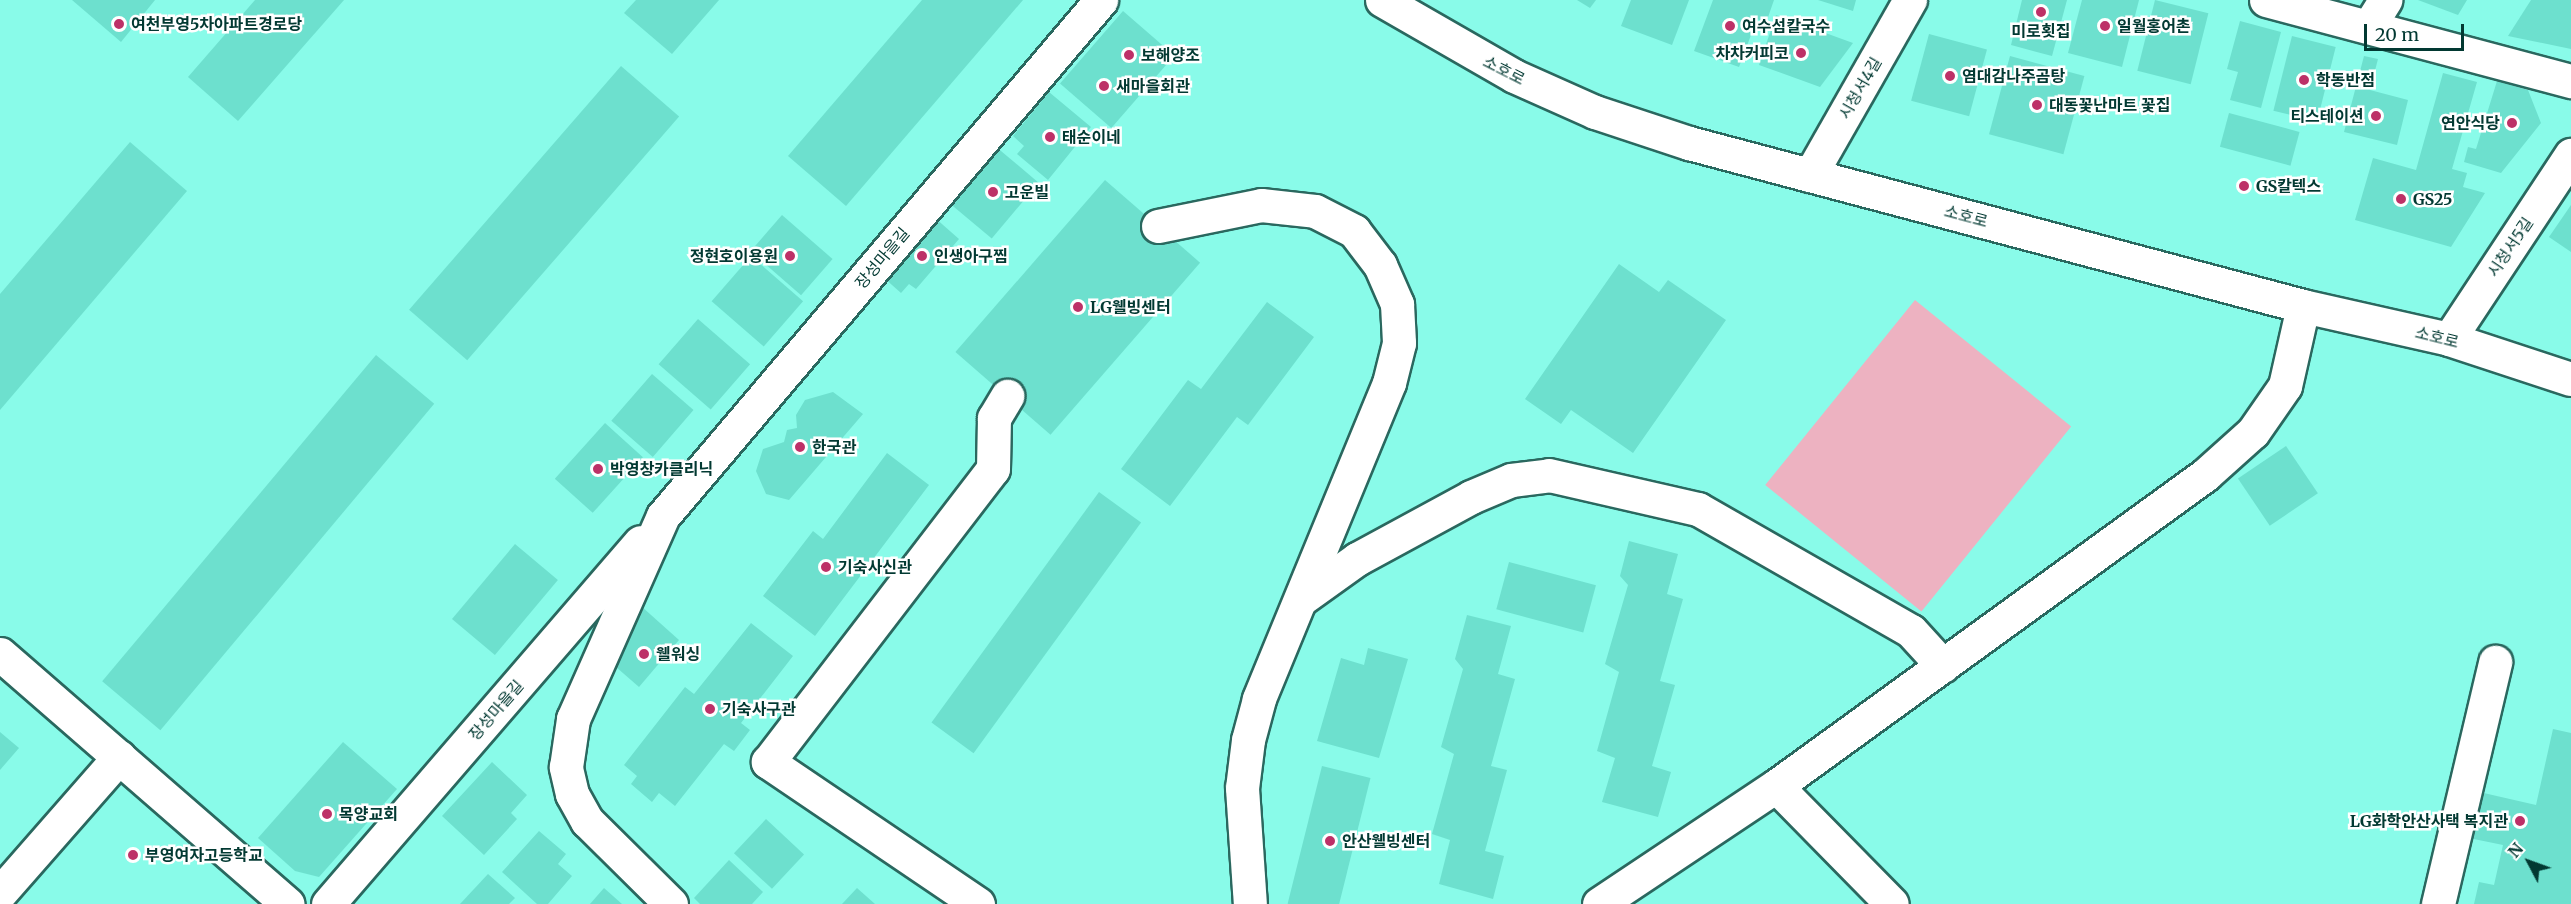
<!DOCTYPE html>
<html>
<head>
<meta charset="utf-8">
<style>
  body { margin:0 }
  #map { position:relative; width:2571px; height:904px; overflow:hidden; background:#89fbe9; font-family:Merriweather,"Noto Sans KR",serif }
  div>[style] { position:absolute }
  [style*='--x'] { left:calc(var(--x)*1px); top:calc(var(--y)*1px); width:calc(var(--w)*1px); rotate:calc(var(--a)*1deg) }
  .green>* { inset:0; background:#edb2c1; transform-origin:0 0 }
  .building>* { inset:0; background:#6de0ce; transform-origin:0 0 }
  .roads { filter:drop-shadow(2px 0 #2a685f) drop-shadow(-2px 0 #2a685f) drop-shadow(0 2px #2a685f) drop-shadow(0 -2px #2a685f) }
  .minor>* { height:33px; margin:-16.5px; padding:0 16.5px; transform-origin:16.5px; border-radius:16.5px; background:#fff }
  .dots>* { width:16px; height:16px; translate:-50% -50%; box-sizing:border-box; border:3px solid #fff; border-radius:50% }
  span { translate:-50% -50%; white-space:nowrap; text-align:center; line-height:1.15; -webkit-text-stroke:5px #fff; paint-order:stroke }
  .poi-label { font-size:16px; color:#023932; font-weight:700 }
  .left { translate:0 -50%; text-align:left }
  .right { translate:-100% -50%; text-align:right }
  .street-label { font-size:16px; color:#023932 }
  .north { position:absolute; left:2499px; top:832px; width:60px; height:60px; -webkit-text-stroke:4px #fff; paint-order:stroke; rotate:311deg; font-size:16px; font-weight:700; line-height:24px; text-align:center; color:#023932 }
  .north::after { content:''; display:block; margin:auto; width:21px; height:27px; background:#023932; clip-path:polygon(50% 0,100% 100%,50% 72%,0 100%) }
  .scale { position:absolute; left:2364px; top:24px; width:100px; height:27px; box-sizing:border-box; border:3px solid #023932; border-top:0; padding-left:8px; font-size:18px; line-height:21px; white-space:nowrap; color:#023932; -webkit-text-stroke:4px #fff; paint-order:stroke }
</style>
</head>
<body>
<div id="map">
  <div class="green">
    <i style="left:1915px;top:300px;width:201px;height:238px;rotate:39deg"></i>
  </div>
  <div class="building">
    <i style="clip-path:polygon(72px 0,155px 0,121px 42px)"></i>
    <i style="clip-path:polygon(255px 0,344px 0,238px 121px,188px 77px)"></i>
    <i style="clip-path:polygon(636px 0,719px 0,672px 54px,624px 13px)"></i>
    <i style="clip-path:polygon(922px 0,1023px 0,846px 206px,788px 156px)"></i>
    <i style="clip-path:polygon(1577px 0,1596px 0,1590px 8px)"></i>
    <i style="clip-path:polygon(1631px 0,1689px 0,1672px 45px,1621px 26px)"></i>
    <i style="clip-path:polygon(1713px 0,1774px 0,1766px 23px,1757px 19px,1739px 67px,1694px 51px)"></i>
    <i style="clip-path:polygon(1818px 0,1856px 0,1853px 11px)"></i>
    <i style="clip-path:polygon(2022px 0,2067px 0,2052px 56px,2011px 45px)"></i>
    <i style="clip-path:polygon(2082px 0,2139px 0,2122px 67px,2068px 53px)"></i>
    <i style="left:2155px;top:0;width:55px;height:73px;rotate:14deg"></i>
    <i style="clip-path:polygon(2418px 0,2467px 0,2458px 15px)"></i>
    <i style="clip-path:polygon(2531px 0,2571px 0,2571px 49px,2508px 36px)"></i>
    <i style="left:1123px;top:11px;width:68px;height:96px;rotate:41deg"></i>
    <i style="clip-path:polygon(1776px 15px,1853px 43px,1820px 87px,1759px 65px)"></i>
    <i style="clip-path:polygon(2240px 21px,2281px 32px,2261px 108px,2230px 100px,2238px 72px,2227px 69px)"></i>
    <i style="left:1929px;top:34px;width:60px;height:69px;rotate:15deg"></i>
    <i style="left:2292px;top:36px;width:45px;height:77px;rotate:14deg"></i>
    <i style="left:2010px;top:56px;width:77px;height:81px;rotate:15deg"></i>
    <i style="clip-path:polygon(2364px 56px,2378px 59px,2370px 90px,2408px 100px,2397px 145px,2344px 132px)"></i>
    <i style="left:621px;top:66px;width:77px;height:323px;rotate:41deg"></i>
    <i style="clip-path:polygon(2443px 73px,2477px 82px,2452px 169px,2467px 173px,2463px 187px,2485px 193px,2451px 247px,2355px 220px,2373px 158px,2416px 170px)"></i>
    <i style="clip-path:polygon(2497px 81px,2528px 90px,2541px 123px,2501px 173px,2464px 162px,2468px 147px,2476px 149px)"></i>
    <i style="clip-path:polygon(1049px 92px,1091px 127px,1048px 180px,1017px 154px,1024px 146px,1013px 136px)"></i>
    <i style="left:2229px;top:113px;width:73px;height:35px;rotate:15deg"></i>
    <i style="clip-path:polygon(130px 142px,187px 191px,0 410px,0 294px)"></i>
    <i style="left:995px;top:146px;width:57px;height:73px;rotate:40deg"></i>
    <i style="left:1105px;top:180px;width:126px;height:228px;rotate:41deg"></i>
    <i style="clip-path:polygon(2571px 205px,2571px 252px,2549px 237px)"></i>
    <i style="left:782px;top:215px;width:67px;height:48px;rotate:41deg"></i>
    <i style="clip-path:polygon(934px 217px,959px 239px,916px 289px,909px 284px,901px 293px,883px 277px)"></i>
    <i style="left:751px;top:256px;width:69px;height:60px;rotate:41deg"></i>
    <i style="clip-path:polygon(1619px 264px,1659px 292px,1668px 280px,1726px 320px,1633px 453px,1571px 410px,1561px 424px,1525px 399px)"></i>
    <i style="clip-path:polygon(1267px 302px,1314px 337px,1248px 425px,1237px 417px,1170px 506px,1121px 469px,1188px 380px,1201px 389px)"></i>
    <i style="left:698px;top:319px;width:69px;height:60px;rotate:41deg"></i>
    <i style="left:376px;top:355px;width:76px;height:426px;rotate:40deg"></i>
    <i style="left:652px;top:374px;width:55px;height:62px;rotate:41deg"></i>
    <i style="clip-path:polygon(833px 392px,863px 414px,789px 500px,766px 494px,756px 471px,763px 449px,784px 442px,787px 430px,797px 428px,796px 415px,805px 400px)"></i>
    <i style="left:605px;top:423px;width:51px;height:75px;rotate:42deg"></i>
    <i style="left:2286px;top:446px;width:57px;height:58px;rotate:56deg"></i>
    <i style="clip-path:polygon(887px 453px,929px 485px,815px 636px,763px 596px,813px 531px,823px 539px)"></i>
    <i style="left:1099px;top:492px;width:52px;height:285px;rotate:36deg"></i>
    <i style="clip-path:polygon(1629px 541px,1678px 554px,1667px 594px,1683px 599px,1660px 681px,1675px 685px,1652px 766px,1671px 772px,1658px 817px,1602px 802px,1615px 758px,1597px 751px,1619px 672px,1605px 664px,1628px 585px,1620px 576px)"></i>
    <i style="left:515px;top:544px;width:56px;height:98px;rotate:40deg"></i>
    <i style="left:1509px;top:562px;width:90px;height:49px;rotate:15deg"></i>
    <i style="clip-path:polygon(641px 606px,679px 640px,639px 687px,616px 667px)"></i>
    <i style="clip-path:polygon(1467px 615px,1511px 626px,1498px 674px,1515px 679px,1491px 766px,1507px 770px,1485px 851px,1504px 856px,1493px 899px,1439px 884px,1450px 840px,1432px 834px,1454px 754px,1441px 747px,1463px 669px,1455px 659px)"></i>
    <i style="clip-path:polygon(751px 623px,793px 656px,741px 723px,750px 730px,734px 751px,724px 744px,675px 806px,659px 793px,652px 802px,631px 784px,637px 776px,624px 765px,685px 687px,694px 694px)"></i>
    <i style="clip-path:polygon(1368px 648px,1408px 659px,1379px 758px,1317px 741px,1341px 658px,1364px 665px)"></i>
    <i style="clip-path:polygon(2553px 729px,2571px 733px,2571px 904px,2474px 904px,2479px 882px,2494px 885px,2503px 845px,2464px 837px,2475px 791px,2536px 805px)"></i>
    <i style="clip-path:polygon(0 732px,19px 748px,0 770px)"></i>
    <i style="clip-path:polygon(343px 742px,397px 789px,319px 877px,295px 871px,258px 838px)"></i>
    <i style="clip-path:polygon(492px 762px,527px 795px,511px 813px,517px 819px,484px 855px,442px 816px)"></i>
    <i style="left:1322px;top:766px;width:50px;height:142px;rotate:14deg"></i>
    <i style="left:766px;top:819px;width:52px;height:47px;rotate:43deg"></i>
    <i style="clip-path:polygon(539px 831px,566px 854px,558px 864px,572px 876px,548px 904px,537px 904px,502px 872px)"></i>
    <i style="clip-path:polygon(729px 860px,763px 892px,752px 904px,700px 904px,694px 898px)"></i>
    <i style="clip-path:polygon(488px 874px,515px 898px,509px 904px,460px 904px)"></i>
    <i style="clip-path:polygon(604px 888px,622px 904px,590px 904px)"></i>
    <i style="clip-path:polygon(857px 888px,875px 904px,842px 904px)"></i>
  </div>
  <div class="roads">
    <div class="minor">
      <i style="--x:1382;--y:0;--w:152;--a:29.9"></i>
      <i style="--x:1514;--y:76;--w:89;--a:24"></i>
      <i style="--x:1595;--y:112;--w:99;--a:18.3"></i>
      <i style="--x:1689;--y:143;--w:635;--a:14.87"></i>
      <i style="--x:2303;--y:306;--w:150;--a:12.7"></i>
      <i style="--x:2449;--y:339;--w:128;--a:18.2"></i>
      <i style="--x:2266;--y:0;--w:316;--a:14.9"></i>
      <i style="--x:2369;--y:26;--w:31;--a:-58"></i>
      <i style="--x:1810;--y:175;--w:202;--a:-60.3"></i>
      <i style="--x:1158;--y:226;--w:105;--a:-11.5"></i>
      <i style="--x:1261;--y:205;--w:54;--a:6.3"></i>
      <i style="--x:1315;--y:211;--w:44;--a:27.1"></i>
      <i style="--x:1354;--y:231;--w:43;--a:52.6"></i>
      <i style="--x:1380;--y:265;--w:43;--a:66.4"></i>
      <i style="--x:1397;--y:304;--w:39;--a:87"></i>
      <i style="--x:1399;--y:343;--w:41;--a:104"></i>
      <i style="--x:1389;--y:383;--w:342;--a:112.4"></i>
      <i style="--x:1259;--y:699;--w:42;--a:105"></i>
      <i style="--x:1248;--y:740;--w:48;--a:97.1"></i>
      <i style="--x:1242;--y:788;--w:116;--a:86.1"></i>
      <i style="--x:2449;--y:339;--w:221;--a:-56.5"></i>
      <i style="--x:1301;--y:599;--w:69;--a:-35.5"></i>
      <i style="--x:1357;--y:559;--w:130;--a:-28.5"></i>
      <i style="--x:1471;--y:497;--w:43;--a:-23"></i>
      <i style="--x:1511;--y:480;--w:38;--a:-7"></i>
      <i style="--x:1549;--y:475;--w:153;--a:12.9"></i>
      <i style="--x:1698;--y:509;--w:245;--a:29.8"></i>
      <i style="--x:1911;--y:631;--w:47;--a:47.6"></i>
      <i style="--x:0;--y:654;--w:381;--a:41"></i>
      <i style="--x:1776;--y:786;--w:165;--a:45.5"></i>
      <i style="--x:0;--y:893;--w:181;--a:-48.8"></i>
      <i style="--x:328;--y:904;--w:478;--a:-49.2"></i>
      <i style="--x:671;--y:904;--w:118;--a:-135.3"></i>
      <i style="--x:587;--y:821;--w:31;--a:-119"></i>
      <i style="--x:572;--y:794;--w:28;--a:-103"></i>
      <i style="--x:566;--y:767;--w:49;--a:-81.7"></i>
      <i style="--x:573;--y:719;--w:222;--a:-66.1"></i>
      <i style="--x:663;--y:516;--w:677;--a:-49.67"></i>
      <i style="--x:978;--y:904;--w:254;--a:-145.9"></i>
      <i style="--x:768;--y:762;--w:369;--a:-52.5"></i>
      <i style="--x:993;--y:469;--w:51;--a:-88.9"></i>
      <i style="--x:994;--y:418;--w:26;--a:-59"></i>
      <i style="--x:1599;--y:904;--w:213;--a:-33.7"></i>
      <i style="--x:1776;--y:786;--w:530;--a:-35.94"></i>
      <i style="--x:2205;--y:475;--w:64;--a:-41.9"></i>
      <i style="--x:2253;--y:432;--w:56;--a:-55.2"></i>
      <i style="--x:2285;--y:386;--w:82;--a:-77.3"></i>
      <i style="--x:2438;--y:904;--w:249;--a:-76.7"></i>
    </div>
  </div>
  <div class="dots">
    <i style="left:2041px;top:12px;background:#bd3167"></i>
    <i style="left:119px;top:24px;background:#bd3167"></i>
    <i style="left:1730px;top:26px;background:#bd3167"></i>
    <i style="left:2105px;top:26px;background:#bd3167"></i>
    <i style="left:1801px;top:53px;background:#bd3167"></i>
    <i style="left:1129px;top:55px;background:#bd3167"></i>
    <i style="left:1950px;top:76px;background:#bd3167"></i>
    <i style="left:2304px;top:80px;background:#bd3167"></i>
    <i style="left:1104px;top:86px;background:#bd3167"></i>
    <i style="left:2037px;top:105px;background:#bd3167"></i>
    <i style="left:2376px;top:116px;background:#bd3167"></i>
    <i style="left:2512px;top:123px;background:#bd3167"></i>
    <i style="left:1050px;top:137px;background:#bd3167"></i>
    <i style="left:2244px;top:186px;background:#bd3167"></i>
    <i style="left:993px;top:192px;background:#bd3167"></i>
    <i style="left:2401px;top:199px;background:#bd3167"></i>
    <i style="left:790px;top:256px;background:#bd3167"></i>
    <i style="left:922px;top:256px;background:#bd3167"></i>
    <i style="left:1078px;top:307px;background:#bd3167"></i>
    <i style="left:800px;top:447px;background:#bd3167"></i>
    <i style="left:598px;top:469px;background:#bd3167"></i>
    <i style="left:826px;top:567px;background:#bd3167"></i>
    <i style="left:644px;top:654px;background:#bd3167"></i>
    <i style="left:710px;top:709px;background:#bd3167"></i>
    <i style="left:327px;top:814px;background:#bd3167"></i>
    <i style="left:2520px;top:821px;background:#bd3167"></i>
    <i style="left:1330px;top:841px;background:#bd3167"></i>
    <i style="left:133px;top:855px;background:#bd3167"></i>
  </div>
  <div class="poi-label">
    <span class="left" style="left:131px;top:24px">여천부영5차아파트경로당</span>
    <span class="left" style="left:1742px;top:26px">여수섬칼국수</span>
    <span class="left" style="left:2117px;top:26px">일월홍어촌</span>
    <span style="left:2041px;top:31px">미로횟집</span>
    <span class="right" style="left:1789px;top:53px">차차커피코</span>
    <span class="left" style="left:1141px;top:55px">보해양조</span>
    <span class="left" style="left:1962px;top:76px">염대감나주곰탕</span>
    <span class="left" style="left:2316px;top:80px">학동반점</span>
    <span class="left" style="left:1116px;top:86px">새마을회관</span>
    <span class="left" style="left:2049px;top:105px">대동꽃난마트 꽃집</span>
    <span class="right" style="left:2364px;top:116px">티스테이션</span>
    <span class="right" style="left:2500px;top:123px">연안식당</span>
    <span class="left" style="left:1062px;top:137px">태순이네</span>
    <span class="left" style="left:2256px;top:186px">GS칼텍스</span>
    <span class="left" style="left:1005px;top:192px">고운빌</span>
    <span class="left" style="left:2413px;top:199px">GS25</span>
    <span class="right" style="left:778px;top:256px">정현호이용원</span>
    <span class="left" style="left:934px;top:256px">인생아구찜</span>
    <span class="left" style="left:1090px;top:307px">LG웰빙센터</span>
    <span class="left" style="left:812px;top:447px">한국관</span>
    <span class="left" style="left:610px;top:469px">박영창카클리닉</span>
    <span class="left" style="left:838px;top:567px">기숙사신관</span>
    <span class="left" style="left:656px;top:654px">웰워싱</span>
    <span class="left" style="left:722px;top:709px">기숙사구관</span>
    <span class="left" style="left:339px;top:814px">목양교회</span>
    <span class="right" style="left:2508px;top:821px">LG화학안산사택 복지관</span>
    <span class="left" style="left:1342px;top:841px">안산웰빙센터</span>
    <span class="left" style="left:145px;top:855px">부영여자고등학교</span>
  </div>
  <div class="street-label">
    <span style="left:1504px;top:70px;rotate:27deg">소호로</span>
    <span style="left:1860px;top:88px;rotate:-60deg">시청서4길</span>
    <span style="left:1966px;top:216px;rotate:15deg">소호로</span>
    <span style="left:2510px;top:247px;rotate:-56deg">시청서5길</span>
    <span style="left:882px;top:258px;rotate:-50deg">장성마을길</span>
    <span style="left:2437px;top:337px;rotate:14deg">소호로</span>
    <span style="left:496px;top:710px;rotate:-49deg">장성마을길</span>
  </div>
  <div class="north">N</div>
  <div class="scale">20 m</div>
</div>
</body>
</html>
